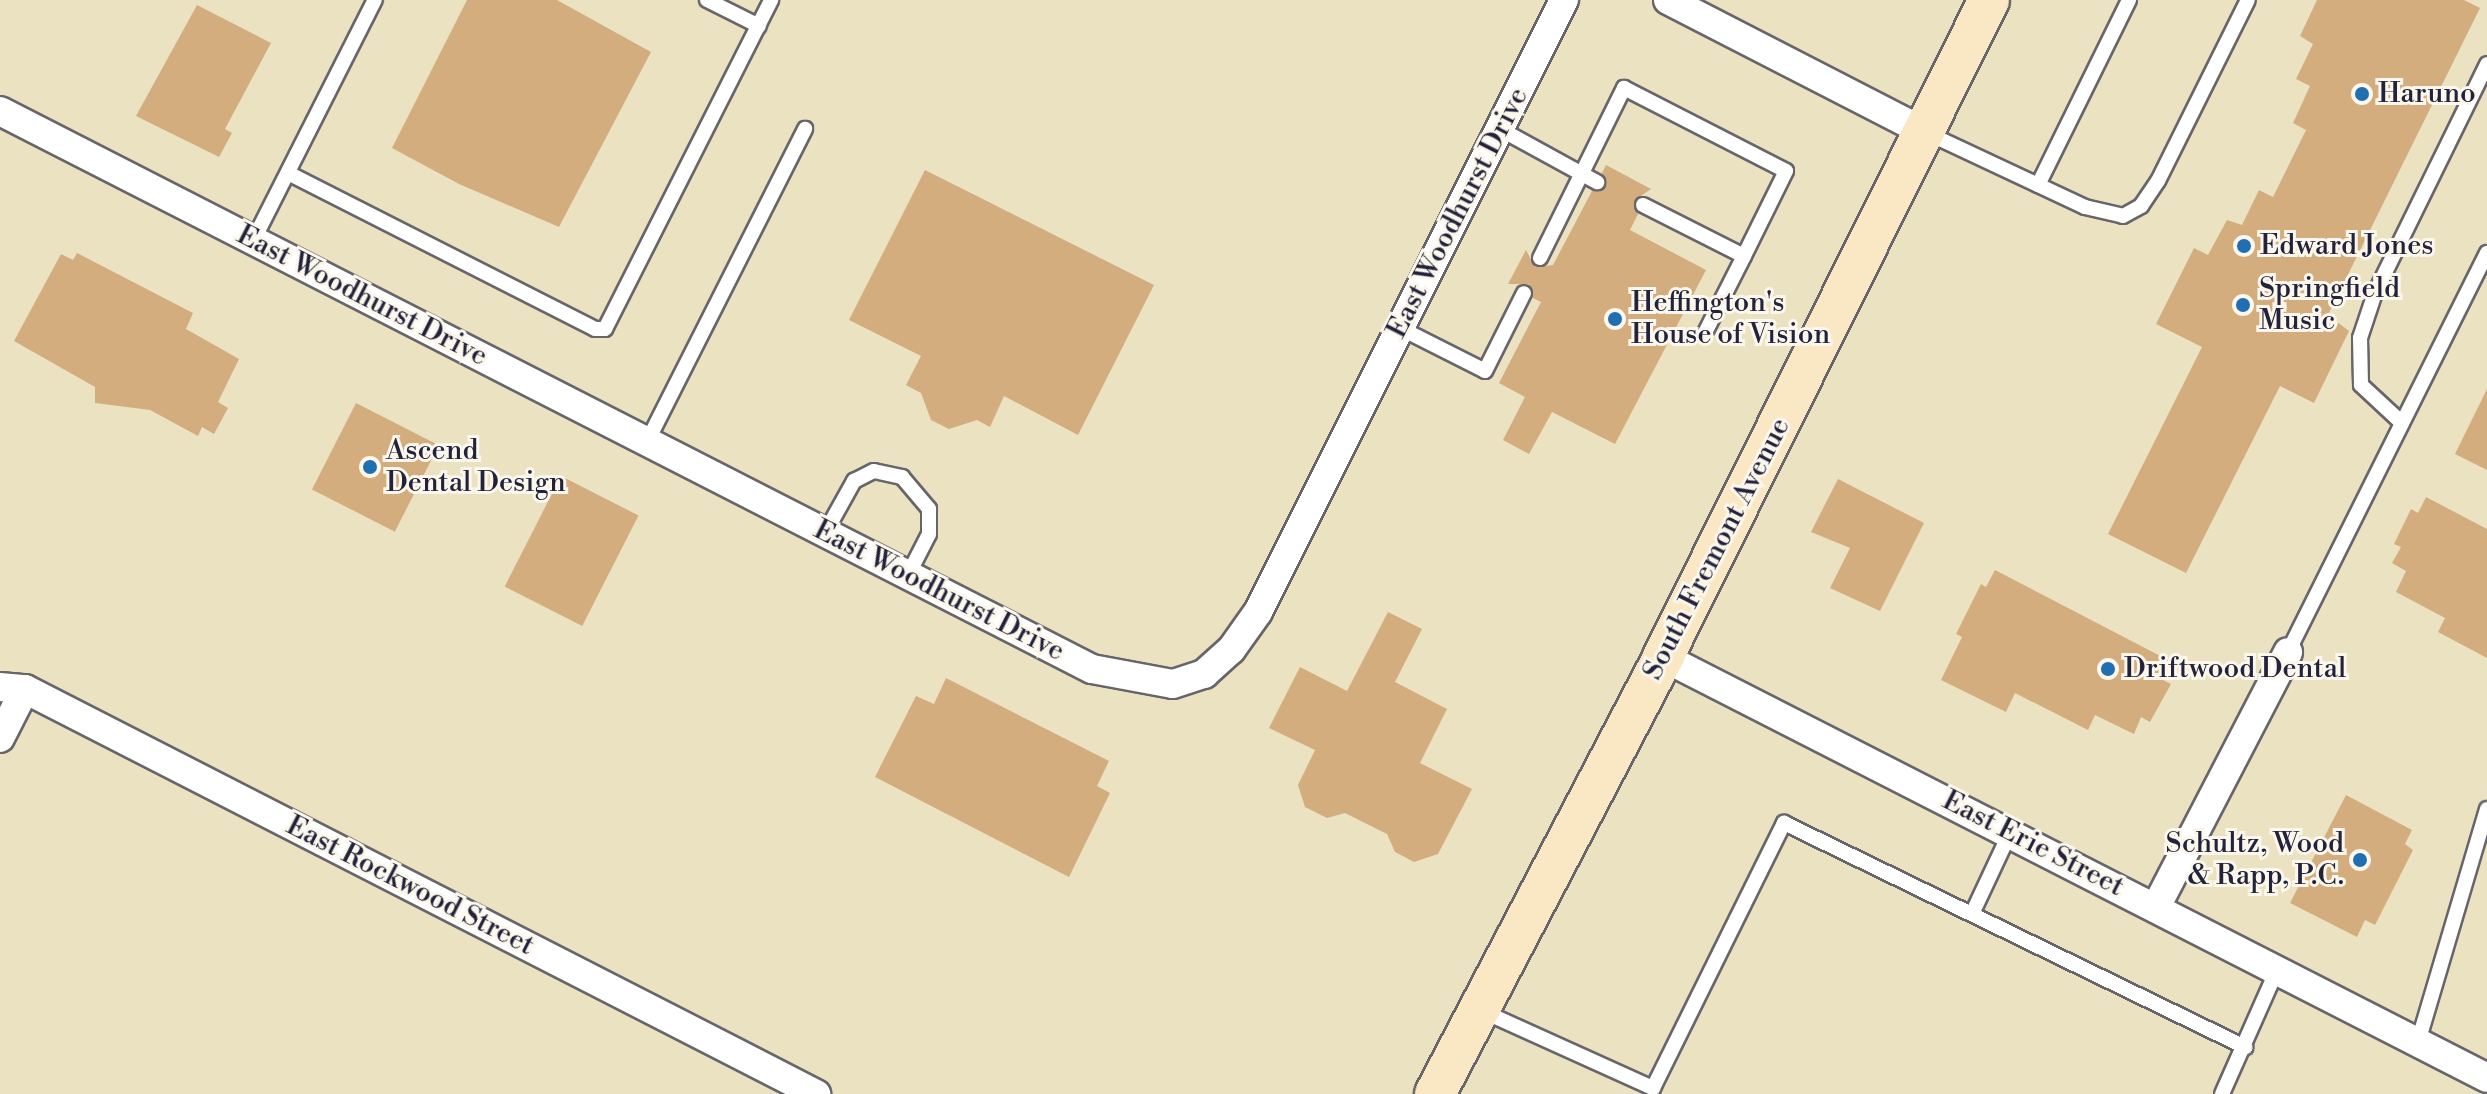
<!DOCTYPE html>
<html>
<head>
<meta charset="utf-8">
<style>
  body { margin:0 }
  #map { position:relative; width:2487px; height:1094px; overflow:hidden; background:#ebe2c2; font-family:"Libre Bodoni",serif }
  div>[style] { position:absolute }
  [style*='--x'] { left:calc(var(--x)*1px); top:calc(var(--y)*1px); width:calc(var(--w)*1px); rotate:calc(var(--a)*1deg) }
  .building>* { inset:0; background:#d4ad7f; transform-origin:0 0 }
  .roads { filter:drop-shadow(2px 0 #68656a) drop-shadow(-2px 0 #68656a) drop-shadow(0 2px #68656a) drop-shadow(0 -2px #68656a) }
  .service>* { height:14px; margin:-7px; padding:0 7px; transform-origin:7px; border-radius:7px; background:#fff }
  .minor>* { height:28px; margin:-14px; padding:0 14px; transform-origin:14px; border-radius:14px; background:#fff }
  .secondary>* { height:40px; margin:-20px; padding:0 20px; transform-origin:20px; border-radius:20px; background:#fae7c3 }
  .dots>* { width:22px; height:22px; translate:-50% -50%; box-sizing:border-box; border:4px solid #fbf7ec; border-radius:50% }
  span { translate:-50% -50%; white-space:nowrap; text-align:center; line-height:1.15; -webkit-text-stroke:6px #fbf7ec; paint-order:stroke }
  .poi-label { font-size:28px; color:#22223b }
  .left { translate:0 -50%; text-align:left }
  .right { translate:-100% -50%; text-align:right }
  .street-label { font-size:28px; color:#22223b }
</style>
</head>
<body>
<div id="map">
  <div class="building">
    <i style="clip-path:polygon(467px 0,557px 0,651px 52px,559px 227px,459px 184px,392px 148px)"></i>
    <i style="clip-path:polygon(2317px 0,2464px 0,2480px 8px,2328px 315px,2349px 331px,2314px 403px,2280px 386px,2186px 573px,2108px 534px,2202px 347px,2156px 324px,2194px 248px,2208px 255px,2227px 220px,2242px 225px,2259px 190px,2273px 197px,2306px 130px,2293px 123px,2310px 86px,2296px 79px,2313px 44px,2300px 36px)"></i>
    <i style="clip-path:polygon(197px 5px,271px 43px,225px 129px,232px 133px,219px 157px,136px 116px)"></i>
    <i style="clip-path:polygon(1606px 165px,1651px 189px,1635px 200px,1638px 214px,1630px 230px,1706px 270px,1615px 444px,1552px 412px,1529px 454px,1503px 440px,1525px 397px,1499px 383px,1541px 302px,1533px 298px,1529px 284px,1508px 284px,1526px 250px,1535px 267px,1553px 265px,1592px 191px,1606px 186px,1602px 173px)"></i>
    <i style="clip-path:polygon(925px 170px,1154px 285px,1078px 435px,1004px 396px,990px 427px,977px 420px,949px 429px,931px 420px,921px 393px,906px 385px,921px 356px,849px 320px)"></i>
    <i style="clip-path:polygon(77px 253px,193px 313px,186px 329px,239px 359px,218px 402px,228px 408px,214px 434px,202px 427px,198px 436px,150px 410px,95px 403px,95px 387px,14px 341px,61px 254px,73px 260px)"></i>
    <i style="clip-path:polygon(2487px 389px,2487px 470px,2455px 454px)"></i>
    <i style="left:356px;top:403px;width:93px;height:97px;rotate:27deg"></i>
    <i style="left:561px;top:476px;width:87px;height:124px;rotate:27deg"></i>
    <i style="clip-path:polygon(1838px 479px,1924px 523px,1880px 611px,1830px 588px,1850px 548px,1811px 532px)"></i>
    <i style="clip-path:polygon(2426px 497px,2487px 529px,2487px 658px,2438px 632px,2445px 618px,2396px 592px,2406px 571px,2392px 563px,2401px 547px,2394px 544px,2411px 509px,2418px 513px)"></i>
    <i style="clip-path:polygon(1995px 570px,2168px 660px,2159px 678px,2171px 684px,2150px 722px,2141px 717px,2134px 734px,2095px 715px,2088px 730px,2015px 693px,2006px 712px,1941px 680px,1962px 637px,1956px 634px,1981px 584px,1986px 587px)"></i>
    <i style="clip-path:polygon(1388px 612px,1422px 629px,1395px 682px,1447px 709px,1420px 763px,1472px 789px,1438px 854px,1414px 862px,1395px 852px,1387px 834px,1345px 813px,1327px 818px,1305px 807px,1298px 785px,1315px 750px,1269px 728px,1300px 667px,1347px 691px)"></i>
    <i style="clip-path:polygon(946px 678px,1109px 761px,1097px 786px,1110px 793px,1069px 877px,875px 777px,916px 696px,934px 704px)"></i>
    <i style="clip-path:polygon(2346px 795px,2412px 830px,2405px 844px,2413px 850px,2375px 925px,2365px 920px,2357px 937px,2290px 903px)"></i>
  </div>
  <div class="roads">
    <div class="service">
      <i style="--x:707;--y:0;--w:58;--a:26.6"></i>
      <i style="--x:1500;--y:129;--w:111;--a:28.7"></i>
      <i style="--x:1925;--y:132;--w:177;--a:25.1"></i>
      <i style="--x:2085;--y:207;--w:39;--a:13"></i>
      <i style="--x:2123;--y:216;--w:21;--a:-29"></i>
      <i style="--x:2141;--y:206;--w:30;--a:-56"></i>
      <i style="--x:2158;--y:181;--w:202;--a:-63.6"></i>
      <i style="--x:288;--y:173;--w:344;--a:26.9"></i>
      <i style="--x:595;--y:329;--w:10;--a:0"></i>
      <i style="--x:605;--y:329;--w:369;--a:-63.2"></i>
      <i style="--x:2038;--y:185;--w:206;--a:-63.8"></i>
      <i style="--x:1643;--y:205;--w:113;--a:26.8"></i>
      <i style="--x:1744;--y:256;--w:86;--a:116.9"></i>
      <i style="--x:253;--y:241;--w:270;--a:-63.2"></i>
      <i style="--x:1540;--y:258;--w:190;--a:-63.7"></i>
      <i style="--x:1624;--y:88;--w:182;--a:27.1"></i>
      <i style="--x:1786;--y:171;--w:95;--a:116.3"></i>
      <i style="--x:1400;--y:328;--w:95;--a:26.8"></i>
      <i style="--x:1485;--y:371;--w:87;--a:-63.4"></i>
      <i style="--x:2402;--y:423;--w:56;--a:-137.2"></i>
      <i style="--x:2361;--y:385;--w:47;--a:-91.2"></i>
      <i style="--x:2360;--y:338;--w:47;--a:-71.6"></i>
      <i style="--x:2375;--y:293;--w:255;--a:-63.9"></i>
      <i style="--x:647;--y:442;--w:351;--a:-63.2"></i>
      <i style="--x:825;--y:533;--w:60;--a:-60.9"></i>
      <i style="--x:854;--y:481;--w:22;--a:-27"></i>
      <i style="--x:874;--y:471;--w:29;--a:12"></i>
      <i style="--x:902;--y:477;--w:42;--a:49.8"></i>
      <i style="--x:929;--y:509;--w:25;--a:90"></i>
      <i style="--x:929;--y:534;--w:46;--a:117.1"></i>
      <i style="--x:2288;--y:652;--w:446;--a:-63.5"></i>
      <i style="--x:1972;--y:914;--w:89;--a:-64.9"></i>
      <i style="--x:1480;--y:1010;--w:190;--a:24.3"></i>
      <i style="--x:1653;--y:1088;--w:296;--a:-63.7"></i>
      <i style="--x:1784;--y:823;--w:513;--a:25.92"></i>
      <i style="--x:2418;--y:1042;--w:243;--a:-73.5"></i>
      <i style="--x:2222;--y:1094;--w:136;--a:-66.1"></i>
    </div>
    <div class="minor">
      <i style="--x:1668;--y:0;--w:289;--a:27.2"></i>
      <i style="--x:0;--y:111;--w:1226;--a:27.07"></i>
      <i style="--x:1092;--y:669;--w:82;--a:10.5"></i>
      <i style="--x:1173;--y:684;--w:33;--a:-18"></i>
      <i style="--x:1204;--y:674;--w:36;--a:-42"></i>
      <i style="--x:1231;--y:650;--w:47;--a:-54.6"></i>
      <i style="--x:1258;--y:612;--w:684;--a:-63.43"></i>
      <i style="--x:1663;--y:657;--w:925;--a:27.06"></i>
      <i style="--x:0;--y:687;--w:25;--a:5"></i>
      <i style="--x:25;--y:689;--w:889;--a:27.11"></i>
      <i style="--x:0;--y:738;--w:55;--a:-63"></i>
      <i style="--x:2156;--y:907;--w:287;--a:-62.6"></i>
    </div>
    <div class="secondary">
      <i style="--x:1435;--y:1094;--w:493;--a:-62.4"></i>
      <i style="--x:1663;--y:657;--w:733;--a:-63.61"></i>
    </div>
  </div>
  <div class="dots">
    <i style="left:2362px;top:94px;background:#1f6fb2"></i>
    <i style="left:2244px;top:246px;background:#1f6fb2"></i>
    <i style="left:2243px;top:305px;background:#1f6fb2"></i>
    <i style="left:1615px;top:319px;background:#1f6fb2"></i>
    <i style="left:370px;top:467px;background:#1f6fb2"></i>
    <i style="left:2108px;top:669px;background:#1f6fb2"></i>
    <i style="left:2360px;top:860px;background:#1f6fb2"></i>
  </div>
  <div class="poi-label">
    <span class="left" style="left:2378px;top:94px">Haruno</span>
    <span class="left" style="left:2260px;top:246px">Edward Jones</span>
    <span class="left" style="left:2259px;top:305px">Springfield<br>Music</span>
    <span class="left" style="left:1631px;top:319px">Heffington's<br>House of Vision</span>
    <span class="left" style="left:386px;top:467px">Ascend<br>Dental Design</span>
    <span class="left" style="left:2124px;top:669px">Driftwood Dental</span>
    <span class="right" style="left:2344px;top:860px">Schultz, Wood<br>&amp; Rapp, P.C.</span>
  </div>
  <div class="street-label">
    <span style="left:1458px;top:213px;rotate:-63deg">East Woodhurst Drive</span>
    <span style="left:362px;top:296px;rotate:27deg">East Woodhurst Drive</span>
    <span style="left:1717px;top:549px;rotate:-63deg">South Fremont Avenue</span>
    <span style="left:939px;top:591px;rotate:27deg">East Woodhurst Drive</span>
    <span style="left:2033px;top:844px;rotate:27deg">East Erie Street</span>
    <span style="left:410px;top:886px;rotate:27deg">East Rockwood Street</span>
  </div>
</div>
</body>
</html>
